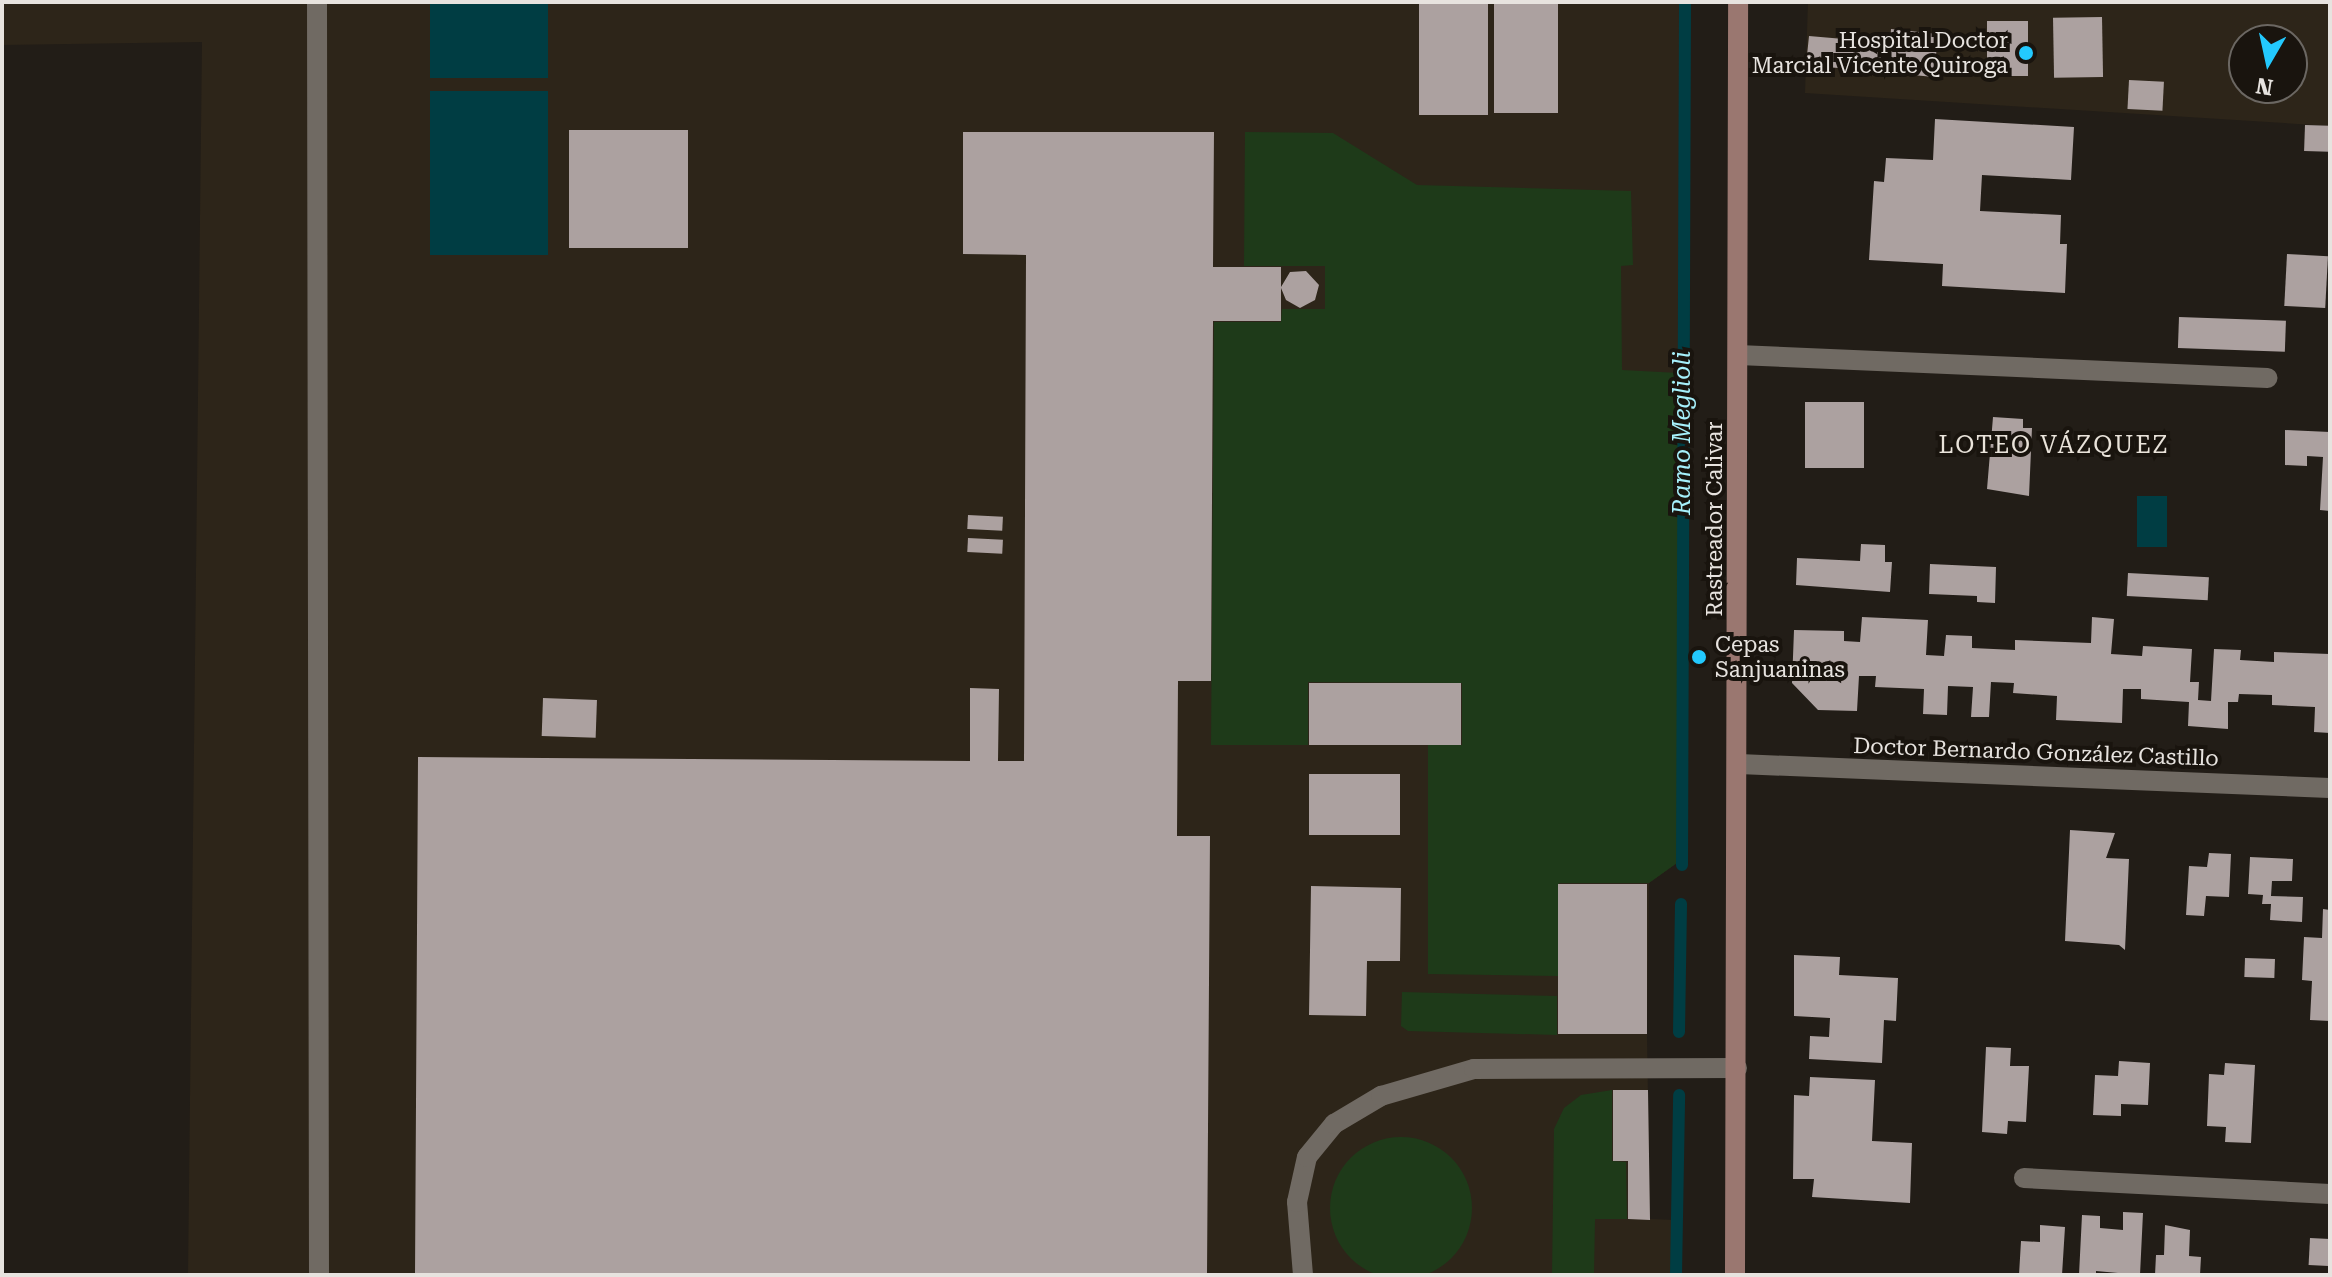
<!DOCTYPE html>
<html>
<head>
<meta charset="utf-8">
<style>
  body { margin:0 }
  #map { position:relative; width:2332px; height:1277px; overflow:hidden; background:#221d17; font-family:"Roboto Serif",serif }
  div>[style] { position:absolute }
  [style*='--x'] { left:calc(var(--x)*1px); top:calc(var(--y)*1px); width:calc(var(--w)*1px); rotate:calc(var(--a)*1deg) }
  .built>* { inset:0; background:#2d2519 }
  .green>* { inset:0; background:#1e3a19 }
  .round { border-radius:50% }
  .water>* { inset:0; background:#003d43; transform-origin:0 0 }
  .stream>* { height:12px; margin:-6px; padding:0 6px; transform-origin:6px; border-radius:6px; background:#003d43 }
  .building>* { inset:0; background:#aca1a0; transform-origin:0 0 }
  .minor>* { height:20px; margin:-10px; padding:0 10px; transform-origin:10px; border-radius:10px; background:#706a63 }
  .secondary>* { height:20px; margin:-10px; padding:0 10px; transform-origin:10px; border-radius:10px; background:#9a7770 }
  .dots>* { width:22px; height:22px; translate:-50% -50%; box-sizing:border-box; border:4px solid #19140e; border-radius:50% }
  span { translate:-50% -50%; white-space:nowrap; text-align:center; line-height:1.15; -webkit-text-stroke:8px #19140e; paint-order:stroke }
  .poi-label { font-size:22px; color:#e7e3df }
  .right { translate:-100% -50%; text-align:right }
  .left { translate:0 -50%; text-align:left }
  .street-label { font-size:22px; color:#e7e3df }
  .water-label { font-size:24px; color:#a6f0fb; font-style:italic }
  .neighbourhood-label { font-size:24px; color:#e9e3da; letter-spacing:2px }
  .frame { position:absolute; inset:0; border:4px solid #e7e3df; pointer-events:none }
  .north { position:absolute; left:2228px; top:24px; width:80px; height:80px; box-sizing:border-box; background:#19140e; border:2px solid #6b6762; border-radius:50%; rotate:189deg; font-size:22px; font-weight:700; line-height:32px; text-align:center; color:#e7e3df }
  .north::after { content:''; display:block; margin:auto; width:28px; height:36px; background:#23c9fe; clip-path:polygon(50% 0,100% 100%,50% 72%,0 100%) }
</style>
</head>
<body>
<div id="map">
  <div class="built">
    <i style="clip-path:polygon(2px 2px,1680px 2px,1677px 863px,1649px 883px,1647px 1035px,1650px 1219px,1675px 1220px,1674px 1275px,188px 1275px,202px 42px,2px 45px)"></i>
    <i style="clip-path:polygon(evenodd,1808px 2px,2330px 2px,2330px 126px,1805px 93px,1808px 2px,2244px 40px,2292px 40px,2292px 88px,2244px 88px,2244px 40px)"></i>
  </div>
  <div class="green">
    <i style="clip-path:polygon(1245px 132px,1333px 133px,1417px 185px,1631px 191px,1633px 265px,1621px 266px,1622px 370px,1679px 373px,1677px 863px,1649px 883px,1559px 883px,1558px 976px,1428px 974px,1428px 745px,1462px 745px,1462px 683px,1308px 682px,1308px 745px,1211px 745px,1214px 322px,1281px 322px,1282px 309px,1325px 309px,1325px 266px,1244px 266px)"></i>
    <i style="clip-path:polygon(1402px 992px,1557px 996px,1557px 1035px,1408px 1031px,1401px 1026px)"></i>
    <i style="clip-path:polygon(1612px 1090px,1612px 1161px,1626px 1162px,1627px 1219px,1595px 1219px,1594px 1275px,1552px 1275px,1554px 1129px,1564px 1108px,1581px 1095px)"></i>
    <i class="round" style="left:1330px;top:1137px;width:142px;height:142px"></i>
  </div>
  <div class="water">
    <i style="left:430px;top:2px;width:118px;height:76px"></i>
    <i style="left:430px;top:91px;width:118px;height:164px"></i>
    <i style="left:2137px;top:496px;width:30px;height:51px"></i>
  </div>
  <div class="stream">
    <i style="--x:1682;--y:865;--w:863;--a:-89.8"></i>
    <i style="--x:1679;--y:1032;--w:128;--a:-89.1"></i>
    <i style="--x:1676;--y:1275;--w:180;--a:-89"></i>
  </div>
  <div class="building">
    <i style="left:1419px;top:2px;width:69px;height:113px"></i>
    <i style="left:1494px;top:2px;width:64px;height:111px"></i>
    <i style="left:2102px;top:17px;width:60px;height:49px;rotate:89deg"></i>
    <i style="clip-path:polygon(1987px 21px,2028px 21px,2028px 76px,1996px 76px,1996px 62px,1987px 62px)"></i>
    <i style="clip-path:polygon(1891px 29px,1938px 34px,1934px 77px,1806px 65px,1809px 36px,1890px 43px)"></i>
    <i style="left:2129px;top:80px;width:35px;height:29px;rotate:3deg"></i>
    <i style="clip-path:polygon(1935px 119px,2074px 127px,2071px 180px,1982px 175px,1980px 211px,2061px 215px,2060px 244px,2067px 244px,2065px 293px,1942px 286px,1943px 264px,1869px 260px,1874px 181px,1884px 182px,1886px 158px,1933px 160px)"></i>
    <i style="left:2305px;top:125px;width:25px;height:26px;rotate:2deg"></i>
    <i style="left:569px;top:130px;width:119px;height:118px"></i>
    <i style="clip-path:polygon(963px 132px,1214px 132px,1213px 267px,1281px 267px,1281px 287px,1290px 272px,1306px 271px,1319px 285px,1315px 300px,1300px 308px,1286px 300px,1281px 288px,1281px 321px,1213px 321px,1211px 681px,1178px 681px,1177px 836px,1210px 836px,1207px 1275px,415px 1275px,418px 757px,970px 761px,970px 688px,999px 689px,998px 761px,1024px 761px,1026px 255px,963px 254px)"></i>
    <i style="left:2287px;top:254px;width:41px;height:52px;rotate:3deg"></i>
    <i style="left:2179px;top:317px;width:107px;height:31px;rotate:2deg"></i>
    <i style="left:1805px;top:402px;width:59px;height:66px"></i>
    <i style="clip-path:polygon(1993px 417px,2023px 419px,2023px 428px,2032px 428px,2029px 496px,1987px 489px)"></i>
    <i style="clip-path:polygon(2285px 430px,2330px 432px,2330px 511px,2320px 510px,2323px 457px,2307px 456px,2307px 466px,2285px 465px)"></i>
    <i style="left:968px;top:515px;width:35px;height:14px;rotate:3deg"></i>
    <i style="left:968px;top:538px;width:35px;height:14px;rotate:3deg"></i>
    <i style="clip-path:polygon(1861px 544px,1885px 545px,1885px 562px,1892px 562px,1890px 592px,1796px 585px,1797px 558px,1860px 561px)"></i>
    <i style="clip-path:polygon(1930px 564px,1996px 567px,1995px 603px,1977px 602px,1977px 596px,1929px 594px)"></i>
    <i style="left:2128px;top:573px;width:81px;height:23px;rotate:3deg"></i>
    <i style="clip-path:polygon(1862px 617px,1928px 620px,1926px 655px,1944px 656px,1946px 635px,1972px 636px,1972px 648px,2015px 650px,2015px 640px,2091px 643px,2092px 617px,2114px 619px,2111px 654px,2142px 656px,2143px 646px,2192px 649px,2190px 682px,2199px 682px,2198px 700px,2211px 701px,2214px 649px,2241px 650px,2240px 660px,2274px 662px,2274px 652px,2330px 654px,2330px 733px,2314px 732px,2315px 707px,2272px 705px,2272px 695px,2239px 694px,2238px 702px,2228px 702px,2228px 729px,2188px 726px,2189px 702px,2141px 699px,2141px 689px,2123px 689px,2122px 723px,2056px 720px,2057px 696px,2013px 693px,2014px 683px,1991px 682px,1989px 717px,1971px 717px,1973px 687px,1948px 686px,1947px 715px,1923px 714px,1924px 689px,1875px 687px,1876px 676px,1859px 676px,1857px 711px,1818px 710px,1792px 683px,1794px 630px,1844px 631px,1844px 641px,1860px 642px)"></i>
    <i style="left:1309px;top:683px;width:152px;height:62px"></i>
    <i style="left:543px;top:698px;width:54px;height:38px;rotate:2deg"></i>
    <i style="left:1309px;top:774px;width:91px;height:61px"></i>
    <i style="clip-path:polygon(2070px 830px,2115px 833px,2106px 858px,2129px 859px,2125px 950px,2119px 945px,2065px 941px)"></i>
    <i style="clip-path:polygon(2209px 853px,2231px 854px,2229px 897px,2206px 896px,2204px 916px,2186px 915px,2189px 866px,2207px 867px)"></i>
    <i style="clip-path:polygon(2250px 857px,2293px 859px,2292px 881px,2272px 881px,2271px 896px,2303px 897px,2302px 922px,2270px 920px,2271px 904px,2262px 904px,2263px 895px,2248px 894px)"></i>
    <i style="left:1558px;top:884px;width:89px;height:150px"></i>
    <i style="clip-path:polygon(1311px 886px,1401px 888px,1400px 961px,1367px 961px,1366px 1016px,1309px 1015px)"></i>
    <i style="clip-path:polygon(2323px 909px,2330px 910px,2330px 1021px,2310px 1020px,2312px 981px,2302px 980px,2304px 937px,2322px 938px)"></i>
    <i style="clip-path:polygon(1794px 955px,1840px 957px,1839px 975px,1898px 978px,1896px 1021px,1884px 1020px,1882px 1063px,1809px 1059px,1810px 1036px,1829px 1037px,1830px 1018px,1794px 1016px)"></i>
    <i style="left:2245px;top:958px;width:30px;height:19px;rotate:2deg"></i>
    <i style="clip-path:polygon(1986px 1047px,2011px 1048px,2010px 1066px,2029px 1066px,2026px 1122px,2008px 1121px,2007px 1134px,1982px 1132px)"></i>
    <i style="clip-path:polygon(2119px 1061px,2150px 1063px,2148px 1105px,2121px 1104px,2121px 1116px,2093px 1115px,2095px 1075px,2118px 1076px)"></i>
    <i style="clip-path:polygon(2225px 1063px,2255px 1065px,2251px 1143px,2225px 1142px,2226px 1127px,2207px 1126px,2209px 1074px,2224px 1075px)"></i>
    <i style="clip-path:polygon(1810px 1077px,1875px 1080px,1872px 1141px,1912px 1143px,1910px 1203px,1812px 1197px,1814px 1179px,1793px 1179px,1794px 1095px,1809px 1096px)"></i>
    <i style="clip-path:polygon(1613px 1090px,1648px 1090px,1650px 1220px,1628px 1219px,1628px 1161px,1613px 1161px)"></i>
    <i style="clip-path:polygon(2123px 1212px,2143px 1213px,2140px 1275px,2096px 1271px,2096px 1275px,2079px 1275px,2082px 1215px,2100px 1216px,2100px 1228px,2123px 1230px)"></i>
    <i style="clip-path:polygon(2040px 1225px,2065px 1227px,2062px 1275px,2019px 1275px,2021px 1241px,2040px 1242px)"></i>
    <i style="clip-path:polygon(2165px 1225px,2190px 1230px,2189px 1256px,2201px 1257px,2200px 1275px,2155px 1275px,2156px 1255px,2164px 1255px)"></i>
    <i style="left:2310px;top:1238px;width:20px;height:27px;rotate:3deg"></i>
  </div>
  <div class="minor">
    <i style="--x:317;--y:2;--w:1273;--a:89.91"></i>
    <i style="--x:1738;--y:355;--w:530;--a:2.48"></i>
    <i style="--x:1739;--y:764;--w:591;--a:2.33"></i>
    <i style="--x:2024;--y:1178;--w:306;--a:3"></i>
    <i style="--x:1303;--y:1275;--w:73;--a:-94.7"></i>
    <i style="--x:1297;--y:1202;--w:46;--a:-77.5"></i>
    <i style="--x:1307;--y:1157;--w:43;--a:-50.7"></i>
    <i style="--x:1334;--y:1124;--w:55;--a:-30.8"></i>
    <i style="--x:1381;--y:1096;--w:97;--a:-16.2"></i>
    <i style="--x:1474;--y:1069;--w:263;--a:-0.2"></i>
  </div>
  <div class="secondary">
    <i style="--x:1735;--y:1275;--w:1273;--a:-89.86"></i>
  </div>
  <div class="dots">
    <i style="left:2026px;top:53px;background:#23c9fe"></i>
    <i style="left:1699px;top:657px;background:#23c9fe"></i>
  </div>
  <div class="poi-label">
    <span class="right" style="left:2008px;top:53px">Hospital Doctor<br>Marcial Vicente Quiroga</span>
    <span class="left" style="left:1715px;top:657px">Cepas<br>Sanjuaninas</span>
  </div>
  <div class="street-label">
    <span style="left:1715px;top:519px;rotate:-90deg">Rastreador Calivar</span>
    <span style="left:2036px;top:752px;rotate:2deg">Doctor Bernardo González Castillo</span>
  </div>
  <div class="water-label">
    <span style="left:1683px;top:433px;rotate:-90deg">Ramo Meglioli</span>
  </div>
  <div class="neighbourhood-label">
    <span style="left:2054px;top:446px">LOTEO VÁZQUEZ</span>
  </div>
  <div class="frame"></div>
  <div class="north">N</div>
</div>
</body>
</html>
